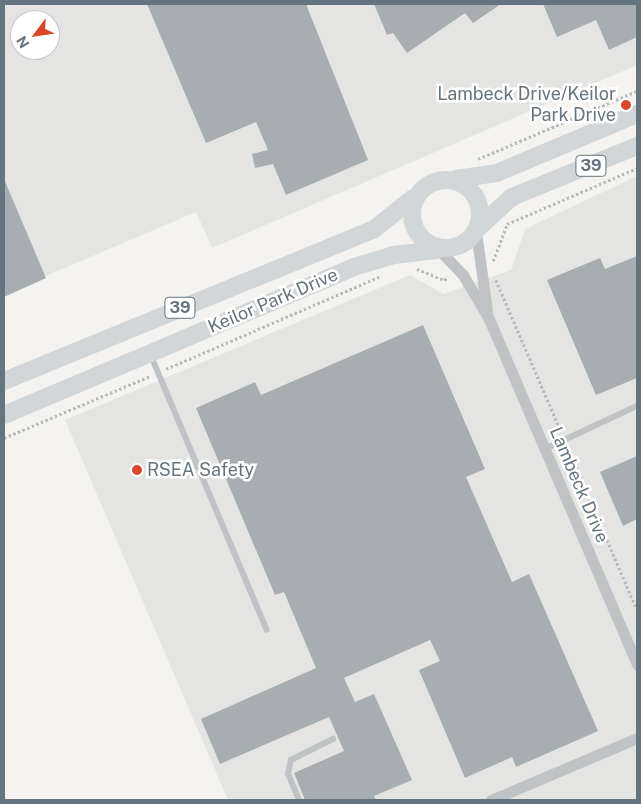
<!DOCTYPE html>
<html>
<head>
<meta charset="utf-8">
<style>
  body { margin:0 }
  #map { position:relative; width:641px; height:804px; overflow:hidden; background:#f4f3f0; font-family:"Public Sans",sans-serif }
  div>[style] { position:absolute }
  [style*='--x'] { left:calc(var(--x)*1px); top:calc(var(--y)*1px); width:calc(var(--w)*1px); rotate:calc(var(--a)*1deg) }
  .built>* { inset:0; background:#e4e5e3 }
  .building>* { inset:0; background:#a6aeb2 }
  .path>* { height:2.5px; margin-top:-1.25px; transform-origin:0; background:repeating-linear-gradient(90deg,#b7babc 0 2.5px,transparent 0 5px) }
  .lane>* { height:5.5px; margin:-2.75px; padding:0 2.75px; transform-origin:2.75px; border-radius:2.75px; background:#bfc3c6 }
  .street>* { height:11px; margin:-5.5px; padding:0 5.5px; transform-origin:5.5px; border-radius:5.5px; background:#bfc3c6 }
  .primary>* { height:18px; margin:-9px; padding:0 9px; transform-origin:9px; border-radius:9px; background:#d1d6d9 }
  .primary>.ring { margin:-9px; padding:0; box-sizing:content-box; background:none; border:18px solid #d1d6d9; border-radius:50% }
  .dots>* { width:14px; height:14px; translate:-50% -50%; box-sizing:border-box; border:2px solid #fff; border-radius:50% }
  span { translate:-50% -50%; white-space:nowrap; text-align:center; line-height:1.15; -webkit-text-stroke:5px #fff; paint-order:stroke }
  .shield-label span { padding:1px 4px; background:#fff; border:1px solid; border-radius:4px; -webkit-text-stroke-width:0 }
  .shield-label { font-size:16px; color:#64757f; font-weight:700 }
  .poi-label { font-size:18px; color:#64757f }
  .right { translate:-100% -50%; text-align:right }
  .left { translate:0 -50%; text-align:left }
  .street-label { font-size:18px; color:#64757f }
  .frame { position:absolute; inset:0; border:5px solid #64757f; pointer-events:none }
  .north { position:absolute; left:10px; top:10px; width:50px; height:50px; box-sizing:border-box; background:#fff; border:1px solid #c1c8cc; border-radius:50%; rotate:239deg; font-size:14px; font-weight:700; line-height:20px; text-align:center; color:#64757f }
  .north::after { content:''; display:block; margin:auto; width:18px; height:22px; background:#d9472a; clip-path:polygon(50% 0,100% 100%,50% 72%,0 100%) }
</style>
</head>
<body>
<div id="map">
  <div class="built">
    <i style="clip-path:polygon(evenodd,4px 4px,637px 4px,637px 65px,212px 248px,196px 212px,4px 294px,4px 4px,20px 20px,50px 20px,50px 50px,20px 50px,20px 20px)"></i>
    <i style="clip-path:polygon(637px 176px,637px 800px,228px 800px,65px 420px,410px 275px,444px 294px,511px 270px,525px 229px)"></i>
  </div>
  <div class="building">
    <i style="clip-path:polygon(147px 4px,306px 4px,368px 160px,286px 195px,273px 164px,255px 168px,252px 154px,268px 150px,256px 122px,206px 143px)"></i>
    <i style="clip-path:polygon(374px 4px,501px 4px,473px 23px,465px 13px,407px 53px,393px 33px,387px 35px)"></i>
    <i style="clip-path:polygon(543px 4px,637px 4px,637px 37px,609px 50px,596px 20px,557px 37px)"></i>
    <i style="clip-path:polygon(4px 179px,46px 278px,4px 297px)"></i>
    <i style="clip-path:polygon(637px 256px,637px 378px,596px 395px,547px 280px,600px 258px,605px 269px)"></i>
    <i style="clip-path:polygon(423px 325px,485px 469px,466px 477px,512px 582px,529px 574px,598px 731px,516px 767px,512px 757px,465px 778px,419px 670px,440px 661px,430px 640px,344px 678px,355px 702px,374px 694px,412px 780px,374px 796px,376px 800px,305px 800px,294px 773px,344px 751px,329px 717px,220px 764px,201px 719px,316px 668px,284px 592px,275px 595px,196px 408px,255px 382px,261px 395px)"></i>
    <i style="clip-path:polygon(637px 456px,637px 519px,623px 526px,600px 472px)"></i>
  </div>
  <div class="path">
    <i style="--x:478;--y:159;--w:173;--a:-23.2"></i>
    <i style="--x:493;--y:261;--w:40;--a:-69"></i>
    <i style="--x:507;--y:224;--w:142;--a:-23.3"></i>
    <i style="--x:417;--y:269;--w:29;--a:22"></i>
    <i style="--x:444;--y:280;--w:5;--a:-37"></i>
    <i style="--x:496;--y:280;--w:164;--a:66.7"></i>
    <i style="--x:166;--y:369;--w:232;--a:-23.4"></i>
    <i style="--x:4;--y:438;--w:159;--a:-23"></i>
    <i style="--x:568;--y:448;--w:176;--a:66.9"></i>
  </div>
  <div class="lane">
    <i style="--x:151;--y:355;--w:298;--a:67.1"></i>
    <i style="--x:545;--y:449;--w:102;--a:-25.1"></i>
    <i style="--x:299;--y:800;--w:28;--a:-113"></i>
    <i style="--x:288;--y:774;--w:14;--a:-78"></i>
    <i style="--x:291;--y:760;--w:47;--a:-26.6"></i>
  </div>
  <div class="street">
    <i style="--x:476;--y:232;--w:79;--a:82"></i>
    <i style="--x:439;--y:250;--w:35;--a:46"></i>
    <i style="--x:463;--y:275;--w:51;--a:59.4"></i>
    <i style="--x:489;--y:319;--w:376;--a:66.8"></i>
    <i style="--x:491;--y:800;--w:159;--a:-23"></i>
  </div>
  <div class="primary">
    <i style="--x:456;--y:179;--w:41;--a:-8.3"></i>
    <i style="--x:497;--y:173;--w:152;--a:-22.9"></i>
    <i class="ring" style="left:412px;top:180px;width:50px;height:50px"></i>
    <i style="--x:478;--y:228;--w:46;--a:-42.4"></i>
    <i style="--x:512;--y:197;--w:135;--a:-22.2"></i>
    <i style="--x:4;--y:381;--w:399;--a:-22.3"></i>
    <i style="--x:373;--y:230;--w:50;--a:-38.5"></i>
    <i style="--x:4;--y:415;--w:380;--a:-22.9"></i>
    <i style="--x:354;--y:267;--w:42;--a:-16.7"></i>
    <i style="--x:394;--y:255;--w:43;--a:-6.6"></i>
  </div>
  <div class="dots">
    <i style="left:626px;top:105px;background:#d9472a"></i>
    <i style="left:137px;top:470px;background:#d9472a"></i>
  </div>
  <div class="shield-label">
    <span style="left:591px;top:166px">39</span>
    <span style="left:180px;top:308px">39</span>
  </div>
  <div class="poi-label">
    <span class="right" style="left:616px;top:105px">Lambeck Drive/Keilor<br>Park Drive</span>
    <span class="left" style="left:147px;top:470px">RSEA Safety</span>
  </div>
  <div class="street-label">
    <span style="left:273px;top:301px;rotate:-23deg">Keilor Park Drive</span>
    <span style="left:579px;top:485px;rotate:67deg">Lambeck Drive</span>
  </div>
  <div class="frame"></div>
  <div class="north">N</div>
</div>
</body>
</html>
